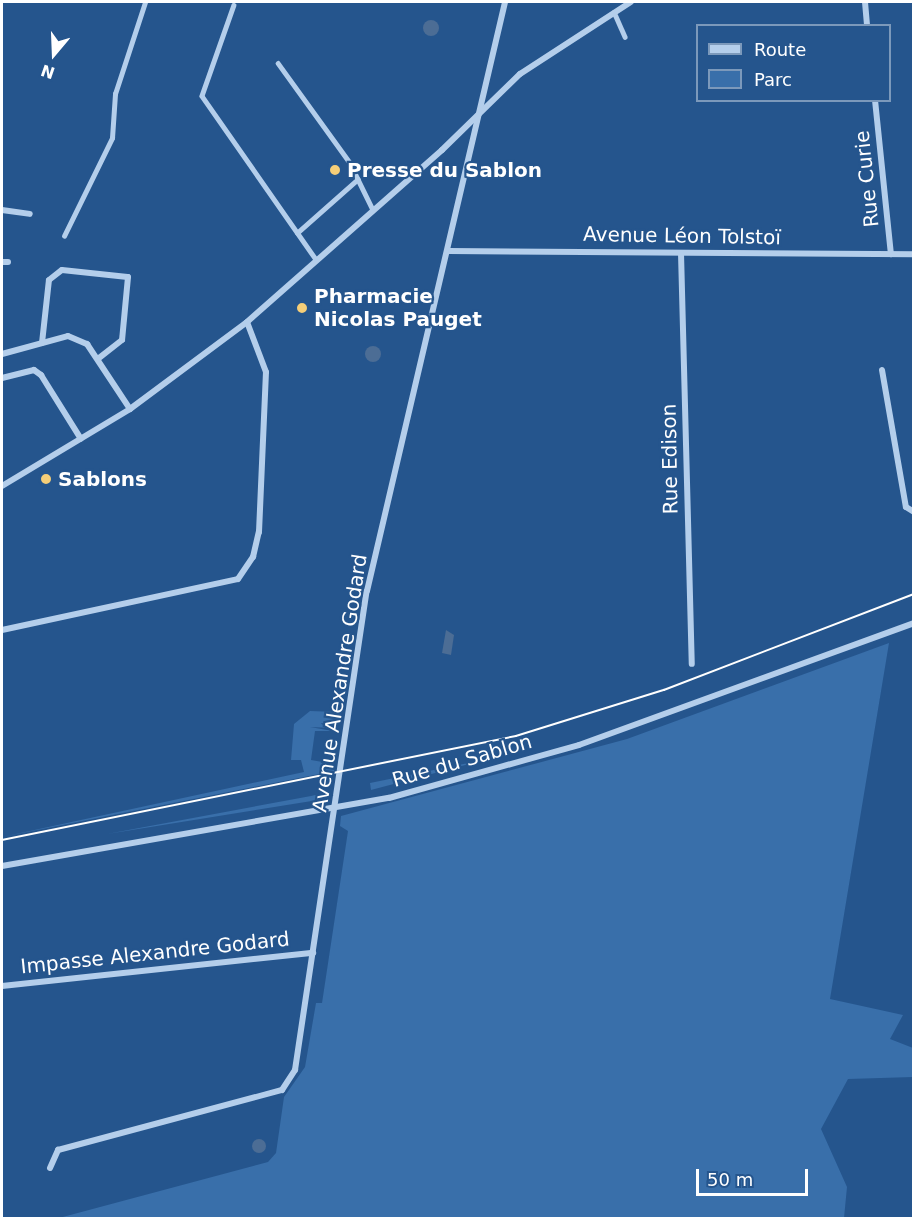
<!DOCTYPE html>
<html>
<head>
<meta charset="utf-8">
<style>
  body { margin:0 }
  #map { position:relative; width:915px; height:1220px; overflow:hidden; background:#25558d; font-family:"DejaVu Sans",sans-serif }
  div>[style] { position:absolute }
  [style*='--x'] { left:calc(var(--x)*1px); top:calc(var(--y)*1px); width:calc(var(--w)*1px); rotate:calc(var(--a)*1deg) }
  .green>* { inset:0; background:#396faa }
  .water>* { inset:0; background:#4c6d95 }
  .round { border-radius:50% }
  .service>* { height:4.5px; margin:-2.25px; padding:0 2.25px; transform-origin:2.25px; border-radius:2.25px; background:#b4ceeb }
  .minor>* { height:6px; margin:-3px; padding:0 3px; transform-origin:3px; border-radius:3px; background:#b4ceeb }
  .tram>* { height:1.5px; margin:-0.75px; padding:0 0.75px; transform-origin:0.75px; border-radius:0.75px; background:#fff }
  .dots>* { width:16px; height:16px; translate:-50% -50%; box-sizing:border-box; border:3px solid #25558d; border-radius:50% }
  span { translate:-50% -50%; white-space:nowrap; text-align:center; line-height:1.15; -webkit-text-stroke:4.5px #25558d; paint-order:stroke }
  .poi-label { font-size:20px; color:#fff; font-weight:700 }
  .left { translate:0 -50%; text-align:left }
  .street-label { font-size:20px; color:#fff }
  .frame { position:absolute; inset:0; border:3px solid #fff; pointer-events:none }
  .legend { position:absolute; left:696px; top:24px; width:195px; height:78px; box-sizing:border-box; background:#25558d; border:2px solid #7c99bb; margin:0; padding:8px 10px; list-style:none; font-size:18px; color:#fff }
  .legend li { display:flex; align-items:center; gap:12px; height:30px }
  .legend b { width:30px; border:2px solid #7c99bb }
  .north { position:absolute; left:24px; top:24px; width:60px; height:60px; -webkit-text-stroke:4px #25558d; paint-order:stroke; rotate:199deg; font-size:16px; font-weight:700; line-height:24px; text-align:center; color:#fff }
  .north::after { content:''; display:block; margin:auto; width:21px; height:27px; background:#fff; clip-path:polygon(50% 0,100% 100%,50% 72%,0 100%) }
  .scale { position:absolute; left:696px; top:1169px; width:112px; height:27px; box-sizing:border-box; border:3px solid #fff; border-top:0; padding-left:8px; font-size:18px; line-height:21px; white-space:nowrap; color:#fff; -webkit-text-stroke:4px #25558d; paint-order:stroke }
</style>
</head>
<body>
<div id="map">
  <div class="green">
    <i style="clip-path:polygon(889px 643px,830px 999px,903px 1015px,890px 1039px,913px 1048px,913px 1077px,848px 1079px,821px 1129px,847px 1187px,844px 1218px,59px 1218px,268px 1162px,276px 1153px,284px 1097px,305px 1067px,316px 1003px,322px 1003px,348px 831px,340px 826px,341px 816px,627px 739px)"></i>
    <i style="clip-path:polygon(310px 711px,336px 712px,333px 728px,310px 727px,333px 731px,315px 731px,311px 760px,334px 764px,334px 771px,2px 837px,304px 772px,301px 760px,291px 760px,294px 724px)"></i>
    <i style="clip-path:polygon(488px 759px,371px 790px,370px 783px)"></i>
    <i style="clip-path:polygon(324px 793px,318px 800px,107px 834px,311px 796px)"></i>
  </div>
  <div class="water">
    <i class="round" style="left:423px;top:20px;width:16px;height:16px"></i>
    <i class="round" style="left:365px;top:346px;width:16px;height:16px"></i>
    <i style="clip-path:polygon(446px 630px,454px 635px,451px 655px,442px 653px)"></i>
    <i class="round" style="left:252px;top:1139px;width:14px;height:14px"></i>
  </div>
  <div class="service">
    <i style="--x:234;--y:5;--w:96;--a:109.4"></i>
    <i style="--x:202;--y:96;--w:198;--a:55.1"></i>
    <i style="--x:614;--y:12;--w:27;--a:66"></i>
    <i style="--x:278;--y:63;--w:123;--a:54.2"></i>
    <i style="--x:350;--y:163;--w:50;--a:63.9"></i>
    <i style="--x:297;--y:233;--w:81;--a:-41.5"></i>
    <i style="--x:64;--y:236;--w:109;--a:-63.9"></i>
    <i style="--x:112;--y:138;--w:44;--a:-86.1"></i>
    <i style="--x:115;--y:94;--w:97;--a:-71.9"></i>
  </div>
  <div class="minor">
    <i style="--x:865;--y:2;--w:24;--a:85"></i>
    <i style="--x:875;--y:100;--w:155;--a:84.1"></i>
    <i style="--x:2;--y:210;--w:28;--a:8"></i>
    <i style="--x:449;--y:251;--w:465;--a:0.4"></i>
    <i style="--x:681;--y:253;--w:411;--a:88.5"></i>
    <i style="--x:2;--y:262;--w:6;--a:0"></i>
    <i style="--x:42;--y:343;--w:63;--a:-83.7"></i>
    <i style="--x:49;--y:280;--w:16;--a:-38"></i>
    <i style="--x:62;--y:270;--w:66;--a:6.1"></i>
    <i style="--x:128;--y:277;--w:63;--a:95.4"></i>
    <i style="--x:122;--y:340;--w:29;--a:142"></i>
    <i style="--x:2;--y:354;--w:68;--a:-15.3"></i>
    <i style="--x:68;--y:336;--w:21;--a:23"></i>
    <i style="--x:87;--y:344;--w:78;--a:56.5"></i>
    <i style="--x:882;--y:370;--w:139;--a:80.1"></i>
    <i style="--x:906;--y:507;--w:9;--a:32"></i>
    <i style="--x:2;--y:378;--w:33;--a:-14"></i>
    <i style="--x:34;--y:370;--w:9;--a:36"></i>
    <i style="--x:41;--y:375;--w:75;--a:58"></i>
    <i style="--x:2;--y:486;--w:149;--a:-31"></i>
    <i style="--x:130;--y:409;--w:146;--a:-36.6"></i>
    <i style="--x:247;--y:322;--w:260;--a:-41.4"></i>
    <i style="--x:442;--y:150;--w:109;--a:-44.3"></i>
    <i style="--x:520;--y:74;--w:132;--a:-33"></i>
    <i style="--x:2;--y:630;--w:241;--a:-12.2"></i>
    <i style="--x:238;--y:579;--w:27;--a:-56"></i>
    <i style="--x:253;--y:557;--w:26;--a:-77"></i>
    <i style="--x:259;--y:532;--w:160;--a:-87.5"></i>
    <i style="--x:266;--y:372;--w:53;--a:-110.8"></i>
    <i style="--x:2;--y:866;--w:393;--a:-10"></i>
    <i style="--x:389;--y:798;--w:197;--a:-15.6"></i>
    <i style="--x:579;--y:745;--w:357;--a:-20"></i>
    <i style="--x:2;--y:986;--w:313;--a:-6.1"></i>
    <i style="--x:50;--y:1168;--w:20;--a:-66"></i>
    <i style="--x:58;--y:1150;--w:232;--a:-15"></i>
    <i style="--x:282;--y:1090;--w:24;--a:-57"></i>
    <i style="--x:295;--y:1070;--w:484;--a:-81.5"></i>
    <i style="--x:367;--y:591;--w:605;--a:-76.81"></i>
  </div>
  <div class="tram">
    <i style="--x:2;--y:840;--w:524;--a:-11.44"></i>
    <i style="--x:516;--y:736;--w:155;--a:-17.3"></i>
    <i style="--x:664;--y:690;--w:268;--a:-21"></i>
  </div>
  <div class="dots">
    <i style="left:335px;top:170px;background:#f5ce78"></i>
    <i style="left:302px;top:308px;background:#f5ce78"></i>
    <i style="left:46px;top:479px;background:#f5ce78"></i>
  </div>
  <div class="poi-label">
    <span class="left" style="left:347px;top:170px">Presse du Sablon</span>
    <span class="left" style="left:314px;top:308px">Pharmacie<br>Nicolas Pauget</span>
    <span class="left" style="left:58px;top:479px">Sablons</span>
  </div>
  <div class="street-label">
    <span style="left:867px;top:179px;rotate:-96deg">Rue Curie</span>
    <span style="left:682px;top:236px;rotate:1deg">Avenue Léon Tolstoï</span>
    <span style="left:670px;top:459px;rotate:-91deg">Rue Edison</span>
    <span style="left:340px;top:683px;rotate:-81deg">Avenue Alexandre Godard</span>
    <span style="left:462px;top:761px;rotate:-16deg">Rue du Sablon</span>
    <span style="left:155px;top:953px;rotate:-6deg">Impasse Alexandre Godard</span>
  </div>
  <div class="frame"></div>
  <ul class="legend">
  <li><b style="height:8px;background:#b4ceeb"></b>Route</li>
  <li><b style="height:16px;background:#396faa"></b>Parc</li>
  </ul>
  <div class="north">N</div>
  <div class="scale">50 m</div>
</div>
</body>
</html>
